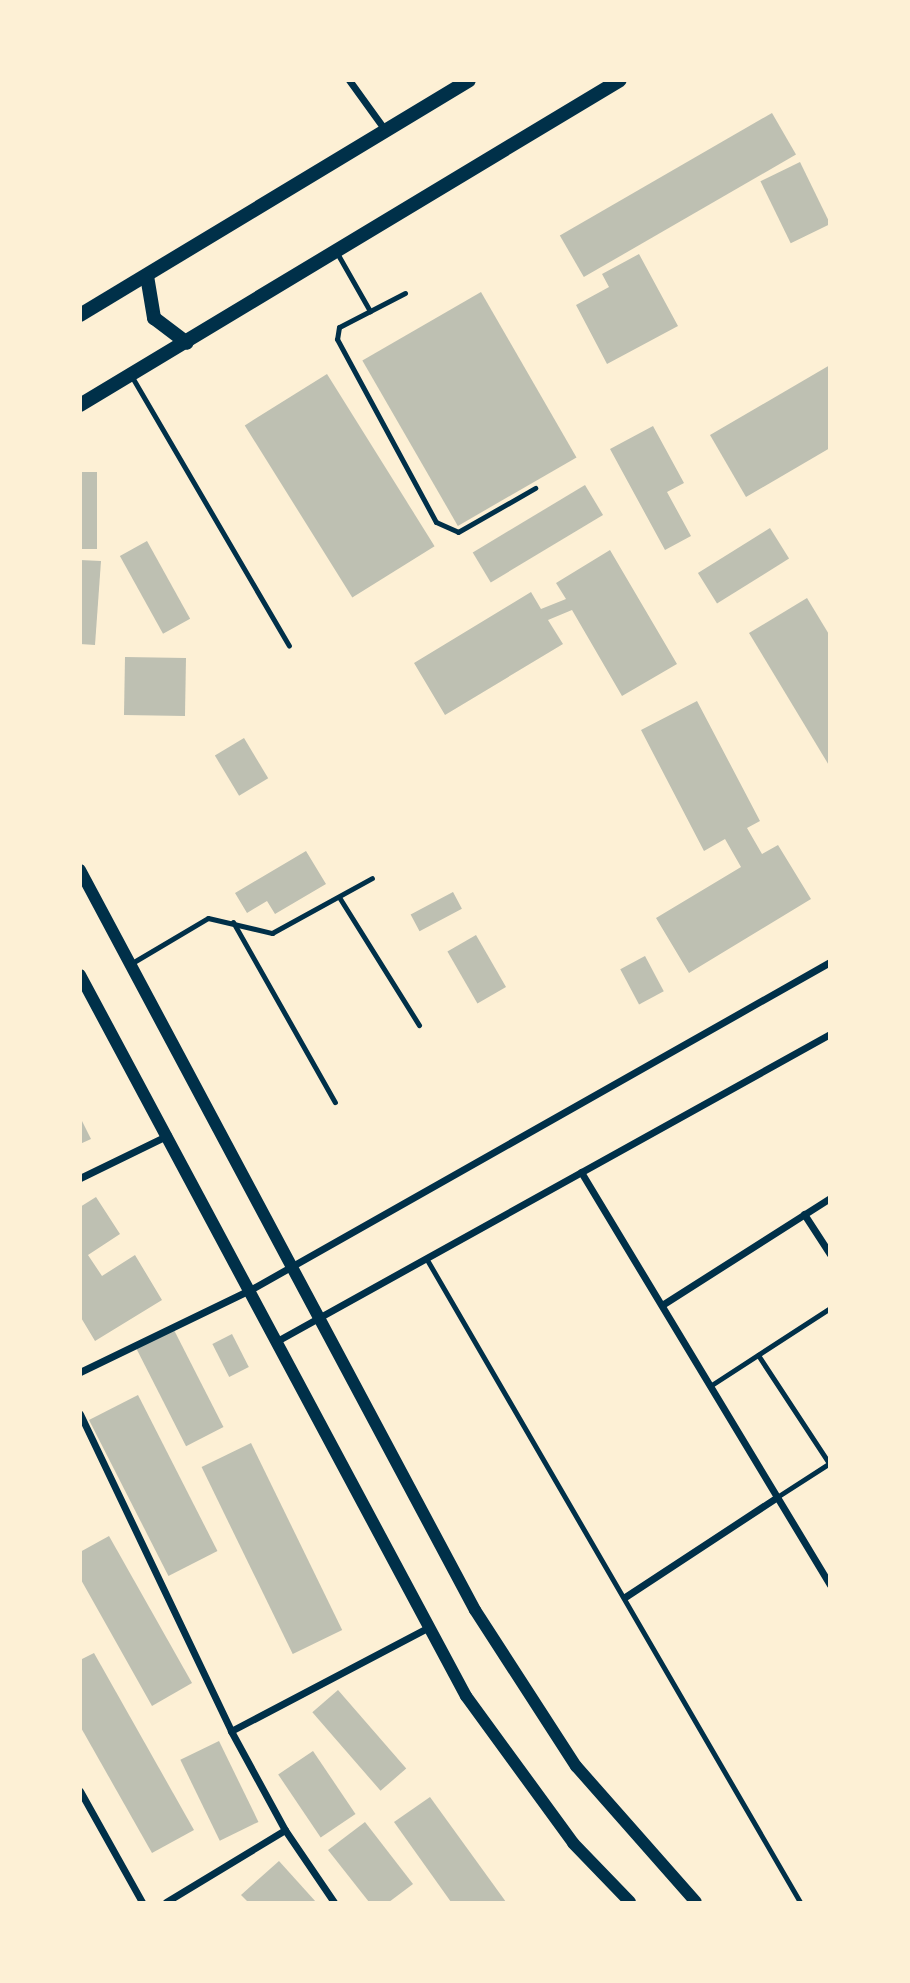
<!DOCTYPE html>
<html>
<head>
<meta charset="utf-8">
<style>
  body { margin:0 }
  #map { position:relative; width:910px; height:1983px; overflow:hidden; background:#fdf0d5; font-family:"Fira Sans",sans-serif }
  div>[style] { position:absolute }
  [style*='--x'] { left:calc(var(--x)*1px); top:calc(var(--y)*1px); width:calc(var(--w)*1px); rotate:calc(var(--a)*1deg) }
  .building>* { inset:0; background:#bec0b2; transform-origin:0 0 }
  .service>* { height:5px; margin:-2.5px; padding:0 2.5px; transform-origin:2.5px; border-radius:2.5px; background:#003049 }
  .minor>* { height:7px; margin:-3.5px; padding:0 3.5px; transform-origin:3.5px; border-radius:3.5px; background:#003049 }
  .tertiary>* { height:12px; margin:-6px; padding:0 6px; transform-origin:6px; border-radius:6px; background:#003049 }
  .secondary>* { height:14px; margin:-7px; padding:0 7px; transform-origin:7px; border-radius:7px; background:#003049 }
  span { translate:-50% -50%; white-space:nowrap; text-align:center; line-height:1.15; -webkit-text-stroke:5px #fdf0d5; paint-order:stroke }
  .frame { position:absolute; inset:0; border:82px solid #fdf0d5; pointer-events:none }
</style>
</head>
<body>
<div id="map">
  <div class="building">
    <i style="left:772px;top:113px;width:48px;height:245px;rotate:60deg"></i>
    <i style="left:800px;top:162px;width:69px;height:44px;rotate:64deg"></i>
    <i style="clip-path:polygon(639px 254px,678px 326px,607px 364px,576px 305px,609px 287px,602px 274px)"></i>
    <i style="left:481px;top:292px;width:191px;height:137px;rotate:60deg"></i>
    <i style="clip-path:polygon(830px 365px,830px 448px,746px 497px,710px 435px)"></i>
    <i style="left:327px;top:374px;width:203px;height:97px;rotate:58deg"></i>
    <i style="clip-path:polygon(653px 426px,684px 483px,667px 492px,691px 536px,665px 550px,610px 449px)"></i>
    <i style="left:97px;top:472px;width:77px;height:18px;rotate:90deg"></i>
    <i style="left:585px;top:485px;width:35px;height:131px;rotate:59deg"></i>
    <i style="left:770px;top:528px;width:36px;height:85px;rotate:58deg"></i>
    <i style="left:147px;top:541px;width:89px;height:31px;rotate:61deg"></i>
    <i style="clip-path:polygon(610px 550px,677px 664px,622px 696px,572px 610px,548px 620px,563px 644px,445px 715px,414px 663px,531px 592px,541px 609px,566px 599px,556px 583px)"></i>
    <i style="clip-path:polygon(80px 560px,101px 561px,95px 645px,80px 644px)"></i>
    <i style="clip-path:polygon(807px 598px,830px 636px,830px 767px,749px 633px)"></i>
    <i style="left:125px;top:657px;width:61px;height:58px;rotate:1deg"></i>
    <i style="clip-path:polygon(697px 701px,760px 821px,747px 828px,762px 854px,778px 845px,811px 899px,689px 973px,656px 918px,741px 867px,725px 839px,704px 851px,641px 730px)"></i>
    <i style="left:244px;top:738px;width:47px;height:34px;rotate:59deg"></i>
    <i style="clip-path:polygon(306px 851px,326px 884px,275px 914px,267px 901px,247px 913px,235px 893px)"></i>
    <i style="left:453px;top:892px;width:19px;height:48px;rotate:62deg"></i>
    <i style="left:476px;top:935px;width:60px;height:33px;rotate:60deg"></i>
    <i style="left:645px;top:956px;width:40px;height:28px;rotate:62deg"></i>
    <i style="clip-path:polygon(80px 1117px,91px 1139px,80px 1144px)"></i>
    <i style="clip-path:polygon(96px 1197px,120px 1234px,88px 1255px,102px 1276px,135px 1255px,162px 1300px,95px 1341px,80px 1316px,80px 1207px)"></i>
    <i style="left:174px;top:1330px;width:109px;height:42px;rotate:63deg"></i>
    <i style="left:232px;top:1334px;width:37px;height:22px;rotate:63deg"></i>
    <i style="left:138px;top:1395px;width:175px;height:55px;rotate:63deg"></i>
    <i style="left:251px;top:1443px;width:208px;height:55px;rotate:64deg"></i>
    <i style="clip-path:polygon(109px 1536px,192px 1683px,152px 1706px,80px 1578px,80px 1552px)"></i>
    <i style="clip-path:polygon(94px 1653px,194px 1830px,152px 1853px,80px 1726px,80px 1660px)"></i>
    <i style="left:338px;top:1690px;width:104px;height:34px;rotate:49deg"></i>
    <i style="left:219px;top:1741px;width:90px;height:43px;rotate:64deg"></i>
    <i style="left:313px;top:1751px;width:76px;height:42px;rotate:56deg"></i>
    <i style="clip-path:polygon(430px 1797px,506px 1902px,451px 1902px,394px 1822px)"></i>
    <i style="clip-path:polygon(365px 1822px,413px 1884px,389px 1902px,369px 1902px,328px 1850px)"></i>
    <i style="clip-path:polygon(279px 1861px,316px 1902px,248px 1902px,241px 1895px)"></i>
  </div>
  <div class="service">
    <i style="--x:337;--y:253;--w:67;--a:60.4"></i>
    <i style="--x:405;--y:293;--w:74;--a:152.7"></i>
    <i style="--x:339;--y:327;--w:12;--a:99"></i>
    <i style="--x:337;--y:339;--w:208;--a:61.6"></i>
    <i style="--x:436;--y:522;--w:24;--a:24"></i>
    <i style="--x:458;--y:532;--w:89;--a:-29.7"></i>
    <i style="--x:132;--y:377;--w:311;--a:59.7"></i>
    <i style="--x:339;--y:897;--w:151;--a:58"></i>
    <i style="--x:233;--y:922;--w:207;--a:60.5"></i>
    <i style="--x:132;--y:963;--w:88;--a:-30.6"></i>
    <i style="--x:208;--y:918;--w:66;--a:13.2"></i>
    <i style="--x:272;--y:933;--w:114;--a:-28.8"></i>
    <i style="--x:426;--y:1258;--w:745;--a:59.85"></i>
    <i style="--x:758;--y:1355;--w:129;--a:56.7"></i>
    <i style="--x:710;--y:1386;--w:143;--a:-33"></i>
    <i style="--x:777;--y:1497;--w:63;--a:-32.7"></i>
  </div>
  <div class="minor">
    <i style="--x:349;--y:80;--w:62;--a:54.2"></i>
    <i style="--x:581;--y:1172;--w:482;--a:58.9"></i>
    <i style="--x:80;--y:1178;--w:98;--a:-26"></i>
    <i style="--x:804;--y:1214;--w:48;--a:57"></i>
    <i style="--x:662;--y:1305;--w:199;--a:-32.5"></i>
    <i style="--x:277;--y:1341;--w:633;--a:-29.04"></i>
    <i style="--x:80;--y:1372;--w:189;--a:-25.8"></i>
    <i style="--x:250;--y:1290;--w:666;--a:-29.49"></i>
    <i style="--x:80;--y:1414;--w:351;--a:64.5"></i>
    <i style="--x:231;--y:1731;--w:113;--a:61.4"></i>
    <i style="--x:285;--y:1830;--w:87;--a:55.8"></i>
    <i style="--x:625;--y:1597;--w:182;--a:-33.3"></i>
    <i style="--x:231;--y:1731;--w:224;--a:-27.7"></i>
    <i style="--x:80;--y:1791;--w:127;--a:60.8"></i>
    <i style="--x:166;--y:1902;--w:139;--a:-31.2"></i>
  </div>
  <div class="tertiary">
    <i style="--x:80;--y:870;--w:839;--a:61.91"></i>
    <i style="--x:475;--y:1610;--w:186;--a:57.1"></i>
    <i style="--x:576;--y:1766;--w:181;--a:48.6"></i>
    <i style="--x:80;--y:975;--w:818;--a:61.84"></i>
    <i style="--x:466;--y:1696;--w:182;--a:53.9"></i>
    <i style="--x:573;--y:1843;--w:82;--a:46"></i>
  </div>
  <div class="secondary">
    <i style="--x:147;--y:276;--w:43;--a:80.5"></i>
    <i style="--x:154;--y:318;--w:41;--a:37.1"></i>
    <i style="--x:80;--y:315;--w:454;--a:-31.1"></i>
    <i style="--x:80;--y:405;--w:630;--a:-31.04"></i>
  </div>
  <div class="frame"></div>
</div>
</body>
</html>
